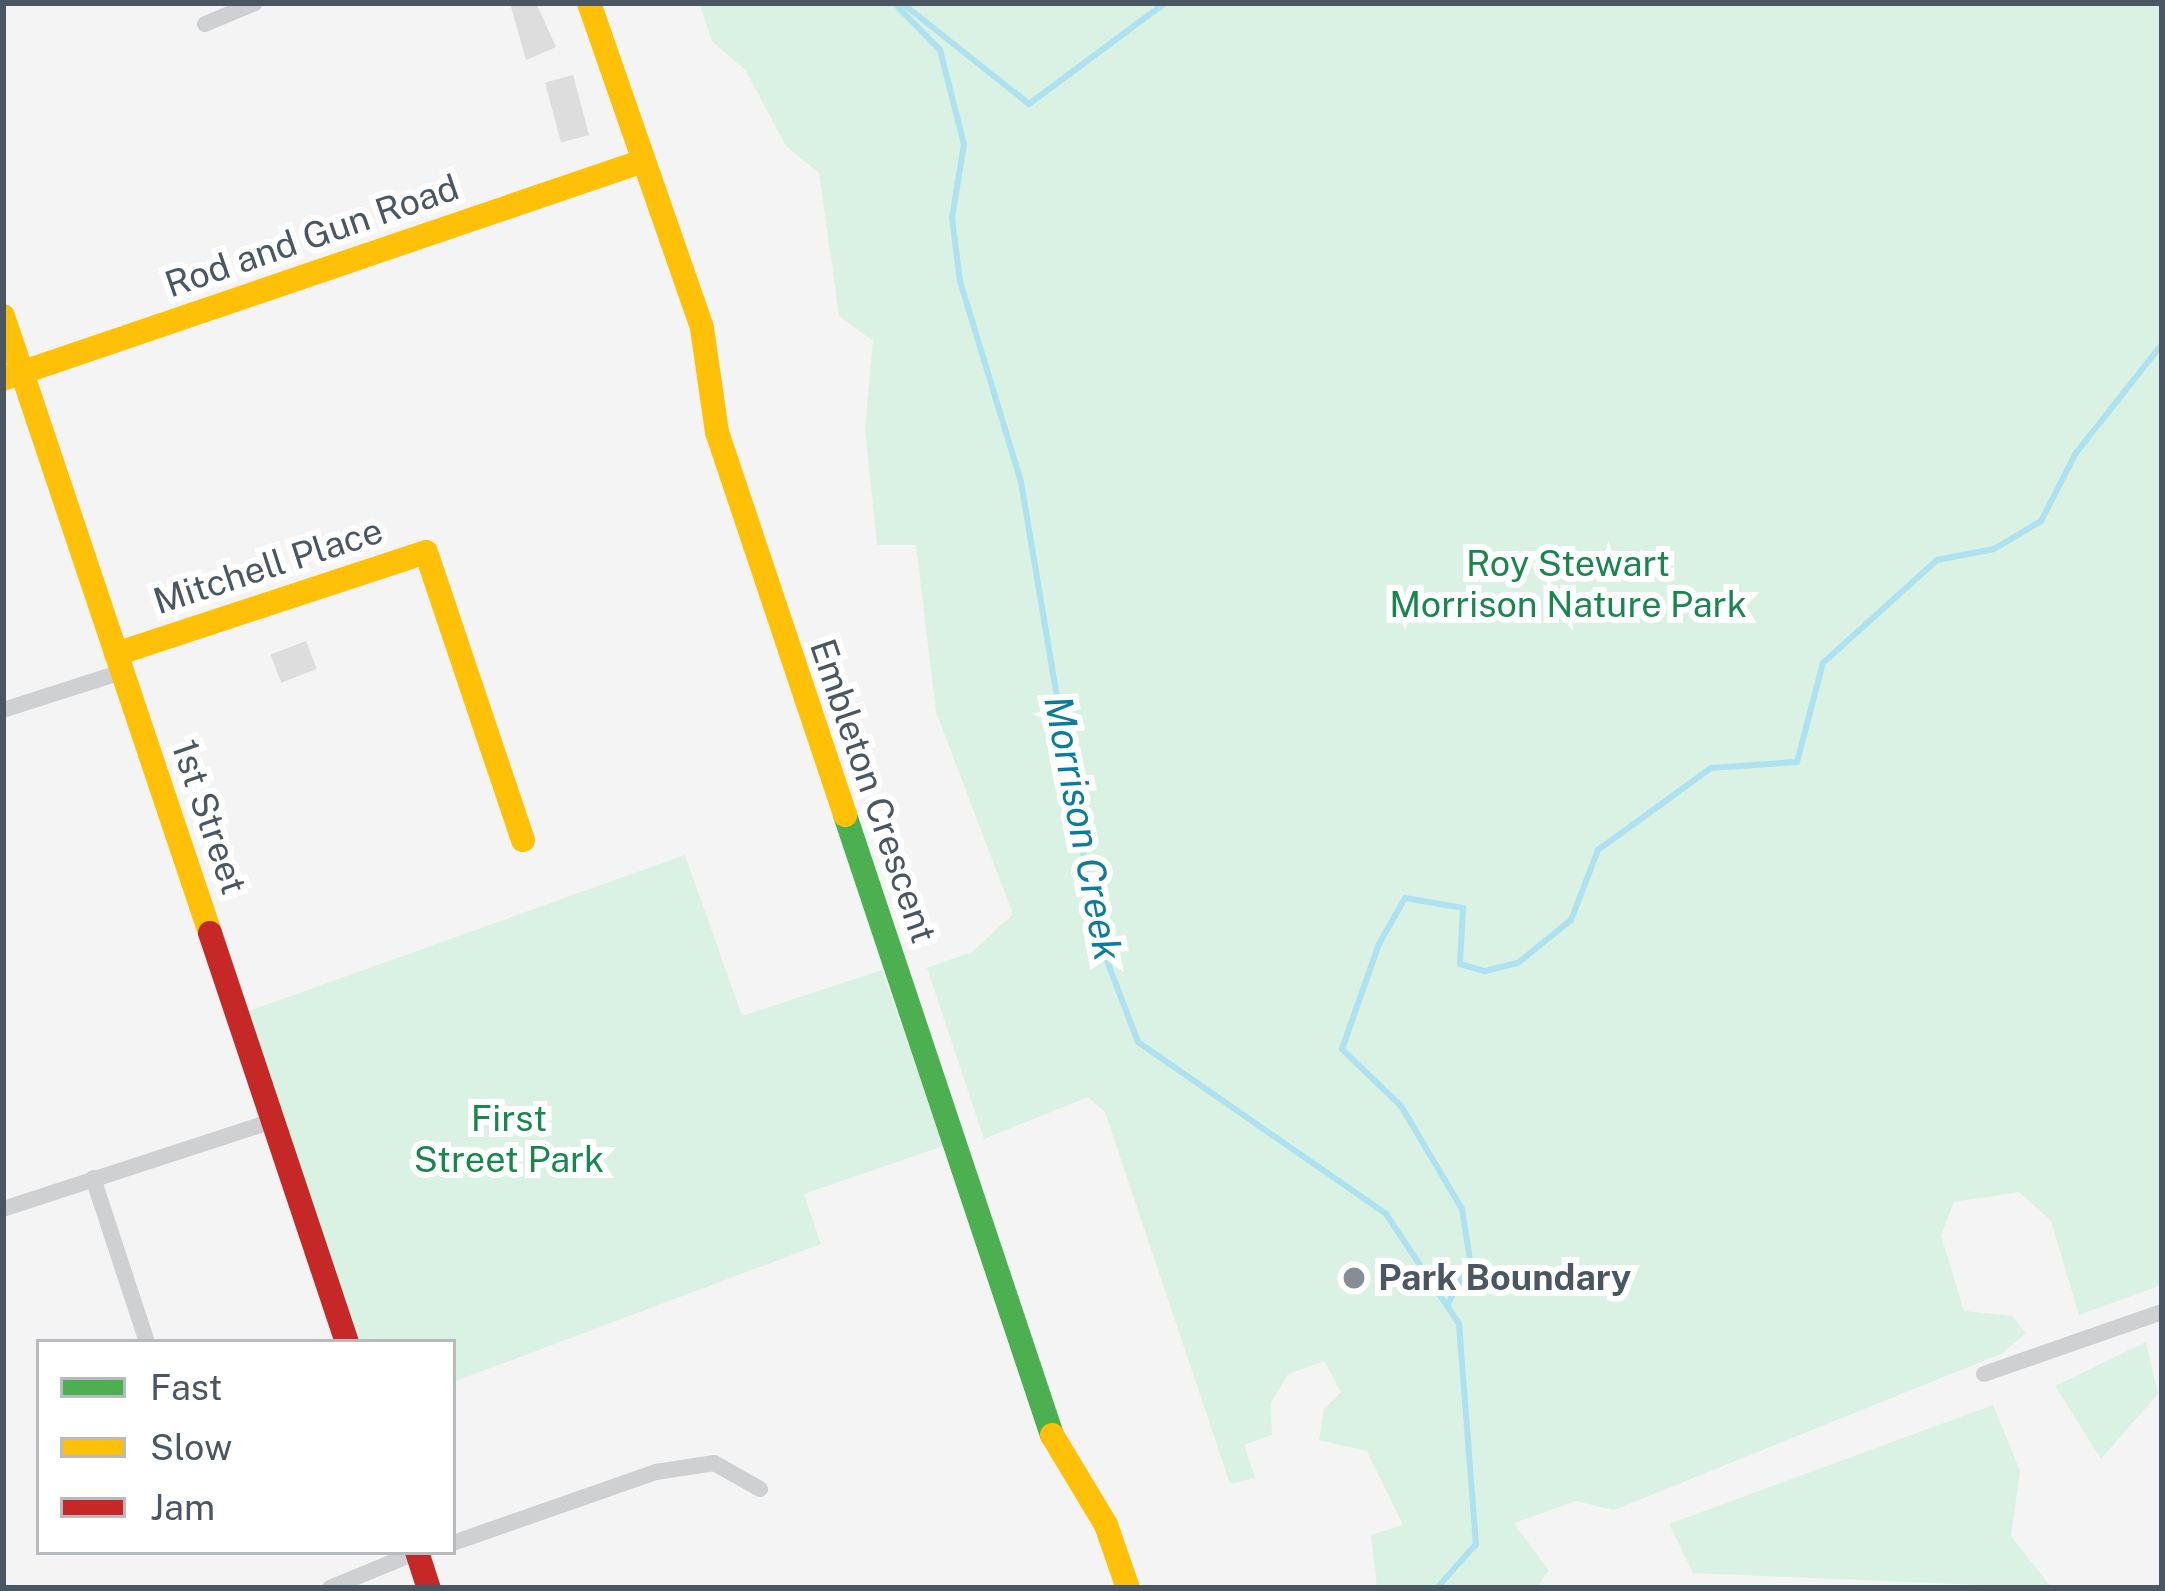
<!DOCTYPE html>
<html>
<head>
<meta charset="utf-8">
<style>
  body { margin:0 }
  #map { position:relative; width:2165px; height:1591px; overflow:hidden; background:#f4f4f4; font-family:"Public Sans",sans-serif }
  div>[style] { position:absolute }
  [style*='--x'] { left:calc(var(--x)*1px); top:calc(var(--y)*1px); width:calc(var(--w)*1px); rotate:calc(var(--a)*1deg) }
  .green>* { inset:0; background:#d9f2e3 }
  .stream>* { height:6px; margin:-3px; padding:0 3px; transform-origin:3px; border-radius:3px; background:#aee2f0 }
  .building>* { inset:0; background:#ddddde; transform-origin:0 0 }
  .street>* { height:16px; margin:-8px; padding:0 8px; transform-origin:8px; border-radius:8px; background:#ced0d2 }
  .fast>* { height:24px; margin:-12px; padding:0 12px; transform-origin:12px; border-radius:12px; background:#4caf50 }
  .slow>* { height:24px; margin:-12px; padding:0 12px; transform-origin:12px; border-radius:12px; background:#ffc107 }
  .jam>* { height:24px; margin:-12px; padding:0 12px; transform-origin:12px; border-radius:12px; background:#c62828 }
  .dots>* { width:33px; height:33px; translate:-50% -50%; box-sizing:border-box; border:6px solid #fff; border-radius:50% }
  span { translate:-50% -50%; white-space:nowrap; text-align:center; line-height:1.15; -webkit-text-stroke:12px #fff; paint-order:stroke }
  .street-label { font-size:36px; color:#4a5661 }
  .park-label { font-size:36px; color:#17864f }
  .poi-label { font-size:36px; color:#4a5661; font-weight:700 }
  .left { translate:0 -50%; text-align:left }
  .water-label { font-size:39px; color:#0c7c9b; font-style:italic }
  .frame { position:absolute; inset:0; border:6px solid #4a5661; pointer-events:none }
  .legend { position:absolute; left:36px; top:1339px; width:420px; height:216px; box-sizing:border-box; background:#fff; border:3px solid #b7bbc0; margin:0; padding:15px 21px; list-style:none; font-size:36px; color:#4a5661 }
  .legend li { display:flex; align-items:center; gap:24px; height:60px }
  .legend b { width:60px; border:3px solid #b7bbc0 }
</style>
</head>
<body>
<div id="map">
  <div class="green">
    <i style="clip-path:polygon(2162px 3px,2162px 1285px,2079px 1315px,2051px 1221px,2019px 1192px,1954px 1202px,1941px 1235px,1964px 1311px,2012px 1316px,2026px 1333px,2003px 1353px,1614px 1510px,1576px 1501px,1514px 1523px,1549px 1571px,1536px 1588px,1377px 1588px,1371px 1535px,1403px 1525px,1367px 1451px,1319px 1440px,1324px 1409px,1341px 1392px,1324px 1361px,1288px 1374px,1271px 1403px,1272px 1435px,1244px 1445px,1255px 1478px,1230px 1484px,1105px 1112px,1088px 1097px,984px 1139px,927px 968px,972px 952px,1013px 914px,936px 712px,916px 545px,877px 545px,865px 429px,873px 341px,839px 316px,819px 173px,786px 146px,746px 71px,712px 41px,700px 5px)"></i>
    <i style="clip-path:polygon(685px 855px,742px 1016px,882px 970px,943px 1146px,804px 1194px,821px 1244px,453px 1382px,453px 1342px,347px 1342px,238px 1015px)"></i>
    <i style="clip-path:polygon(2146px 1342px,2158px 1394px,2101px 1459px,2055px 1386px)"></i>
    <i style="clip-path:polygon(1993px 1405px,2020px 1471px,2011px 1536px,2052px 1588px,1693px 1573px,1669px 1524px)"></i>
  </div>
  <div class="stream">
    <i style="--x:894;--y:3;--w:66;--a:45.6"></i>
    <i style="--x:940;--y:50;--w:97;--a:75.7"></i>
    <i style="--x:964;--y:144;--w:75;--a:99.2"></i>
    <i style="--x:952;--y:218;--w:64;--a:82.8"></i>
    <i style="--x:960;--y:281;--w:210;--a:73.1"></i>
    <i style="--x:1021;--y:482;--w:456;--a:80.5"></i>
    <i style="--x:1096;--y:932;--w:118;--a:69.1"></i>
    <i style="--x:1138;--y:1042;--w:302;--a:34.7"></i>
    <i style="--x:1386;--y:1214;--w:132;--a:56.4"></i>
    <i style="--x:1459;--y:1324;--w:221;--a:85.6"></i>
    <i style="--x:1476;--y:1544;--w:59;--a:131.6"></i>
    <i style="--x:902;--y:3;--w:162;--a:38.5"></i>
    <i style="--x:1029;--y:104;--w:169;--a:-36.6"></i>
    <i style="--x:1447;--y:1306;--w:51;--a:-63.4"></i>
    <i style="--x:1470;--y:1260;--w:52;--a:-98.9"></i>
    <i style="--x:1462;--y:1209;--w:120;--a:-120.6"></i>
    <i style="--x:1401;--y:1106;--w:82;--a:-136"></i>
    <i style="--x:1342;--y:1049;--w:111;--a:-70.6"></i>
    <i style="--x:1379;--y:944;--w:53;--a:-60.5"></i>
    <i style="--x:1405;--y:898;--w:59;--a:9.8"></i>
    <i style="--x:1463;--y:908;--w:56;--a:93.1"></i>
    <i style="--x:1460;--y:964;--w:26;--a:16"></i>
    <i style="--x:1485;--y:971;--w:34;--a:-14"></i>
    <i style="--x:1518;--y:963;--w:68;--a:-39.1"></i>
    <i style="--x:1571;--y:920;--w:75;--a:-68.9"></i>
    <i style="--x:1598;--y:850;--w:140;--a:-36"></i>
    <i style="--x:1711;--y:768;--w:86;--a:-4"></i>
    <i style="--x:1797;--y:762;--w:102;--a:-75.3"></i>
    <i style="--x:1823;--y:663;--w:154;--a:-42.1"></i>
    <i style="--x:1937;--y:560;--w:58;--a:-10.9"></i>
    <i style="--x:1994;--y:549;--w:55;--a:-30.8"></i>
    <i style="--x:2041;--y:521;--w:76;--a:-62.8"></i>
    <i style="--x:2076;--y:453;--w:139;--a:-51.7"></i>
  </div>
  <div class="building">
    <i style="clip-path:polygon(510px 3px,536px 3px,556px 47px,526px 60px)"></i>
    <i style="left:573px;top:75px;width:62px;height:29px;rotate:75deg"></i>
    <i style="left:306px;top:641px;width:30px;height:38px;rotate:69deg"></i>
  </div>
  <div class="street">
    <i style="--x:205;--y:24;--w:54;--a:-22.8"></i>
    <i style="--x:3;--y:710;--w:125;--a:-17.7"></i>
    <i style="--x:93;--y:1178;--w:173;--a:71.8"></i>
    <i style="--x:3;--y:1209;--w:284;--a:-18.1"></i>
    <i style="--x:1984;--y:1374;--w:188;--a:-19.2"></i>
    <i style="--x:453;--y:1543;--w:215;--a:-19.3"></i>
    <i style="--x:656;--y:1472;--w:59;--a:-8.8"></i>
    <i style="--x:714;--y:1463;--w:53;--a:29.5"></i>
    <i style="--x:330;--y:1588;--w:94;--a:-22.5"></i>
  </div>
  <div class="fast">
    <i style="--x:845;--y:815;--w:654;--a:71.54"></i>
  </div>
  <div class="slow">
    <i style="--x:589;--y:3;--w:344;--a:70.8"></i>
    <i style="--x:702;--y:328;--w:105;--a:81.8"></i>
    <i style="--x:717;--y:432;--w:404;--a:71.5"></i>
    <i style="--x:3;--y:316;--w:651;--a:71.45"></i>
    <i style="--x:3;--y:379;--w:676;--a:-18.81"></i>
    <i style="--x:116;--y:654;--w:326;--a:-18.2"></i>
    <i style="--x:426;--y:552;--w:304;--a:71.4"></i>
    <i style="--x:1052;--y:1435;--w:105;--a:59"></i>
    <i style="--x:1106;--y:1525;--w:67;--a:70.8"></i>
  </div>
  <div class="jam">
    <i style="--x:210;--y:933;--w:431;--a:71.5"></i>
    <i style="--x:417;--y:1552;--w:38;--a:72"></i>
  </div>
  <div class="dots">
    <i style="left:1354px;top:1278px;background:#868d94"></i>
  </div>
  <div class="street-label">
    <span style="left:312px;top:236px;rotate:-19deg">Rod and Gun Road</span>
    <span style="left:268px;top:566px;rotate:-18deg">Mitchell Place</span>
    <span style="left:873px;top:791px;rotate:71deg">Embleton Crescent</span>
    <span style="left:209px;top:817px;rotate:71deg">1st Street</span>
  </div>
  <div class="park-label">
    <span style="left:1568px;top:584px">Roy Stewart<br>Morrison Nature Park</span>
    <span style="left:509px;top:1139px">First<br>Street Park</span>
  </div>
  <div class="poi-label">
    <span class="left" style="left:1378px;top:1278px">Park Boundary</span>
  </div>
  <div class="water-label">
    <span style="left:1083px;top:828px;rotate:79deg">Morrison Creek</span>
  </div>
  <div class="frame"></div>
  <ul class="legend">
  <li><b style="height:15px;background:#4caf50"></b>Fast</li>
  <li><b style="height:15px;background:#ffc107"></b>Slow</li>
  <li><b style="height:15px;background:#c62828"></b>Jam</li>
  </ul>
</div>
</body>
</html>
